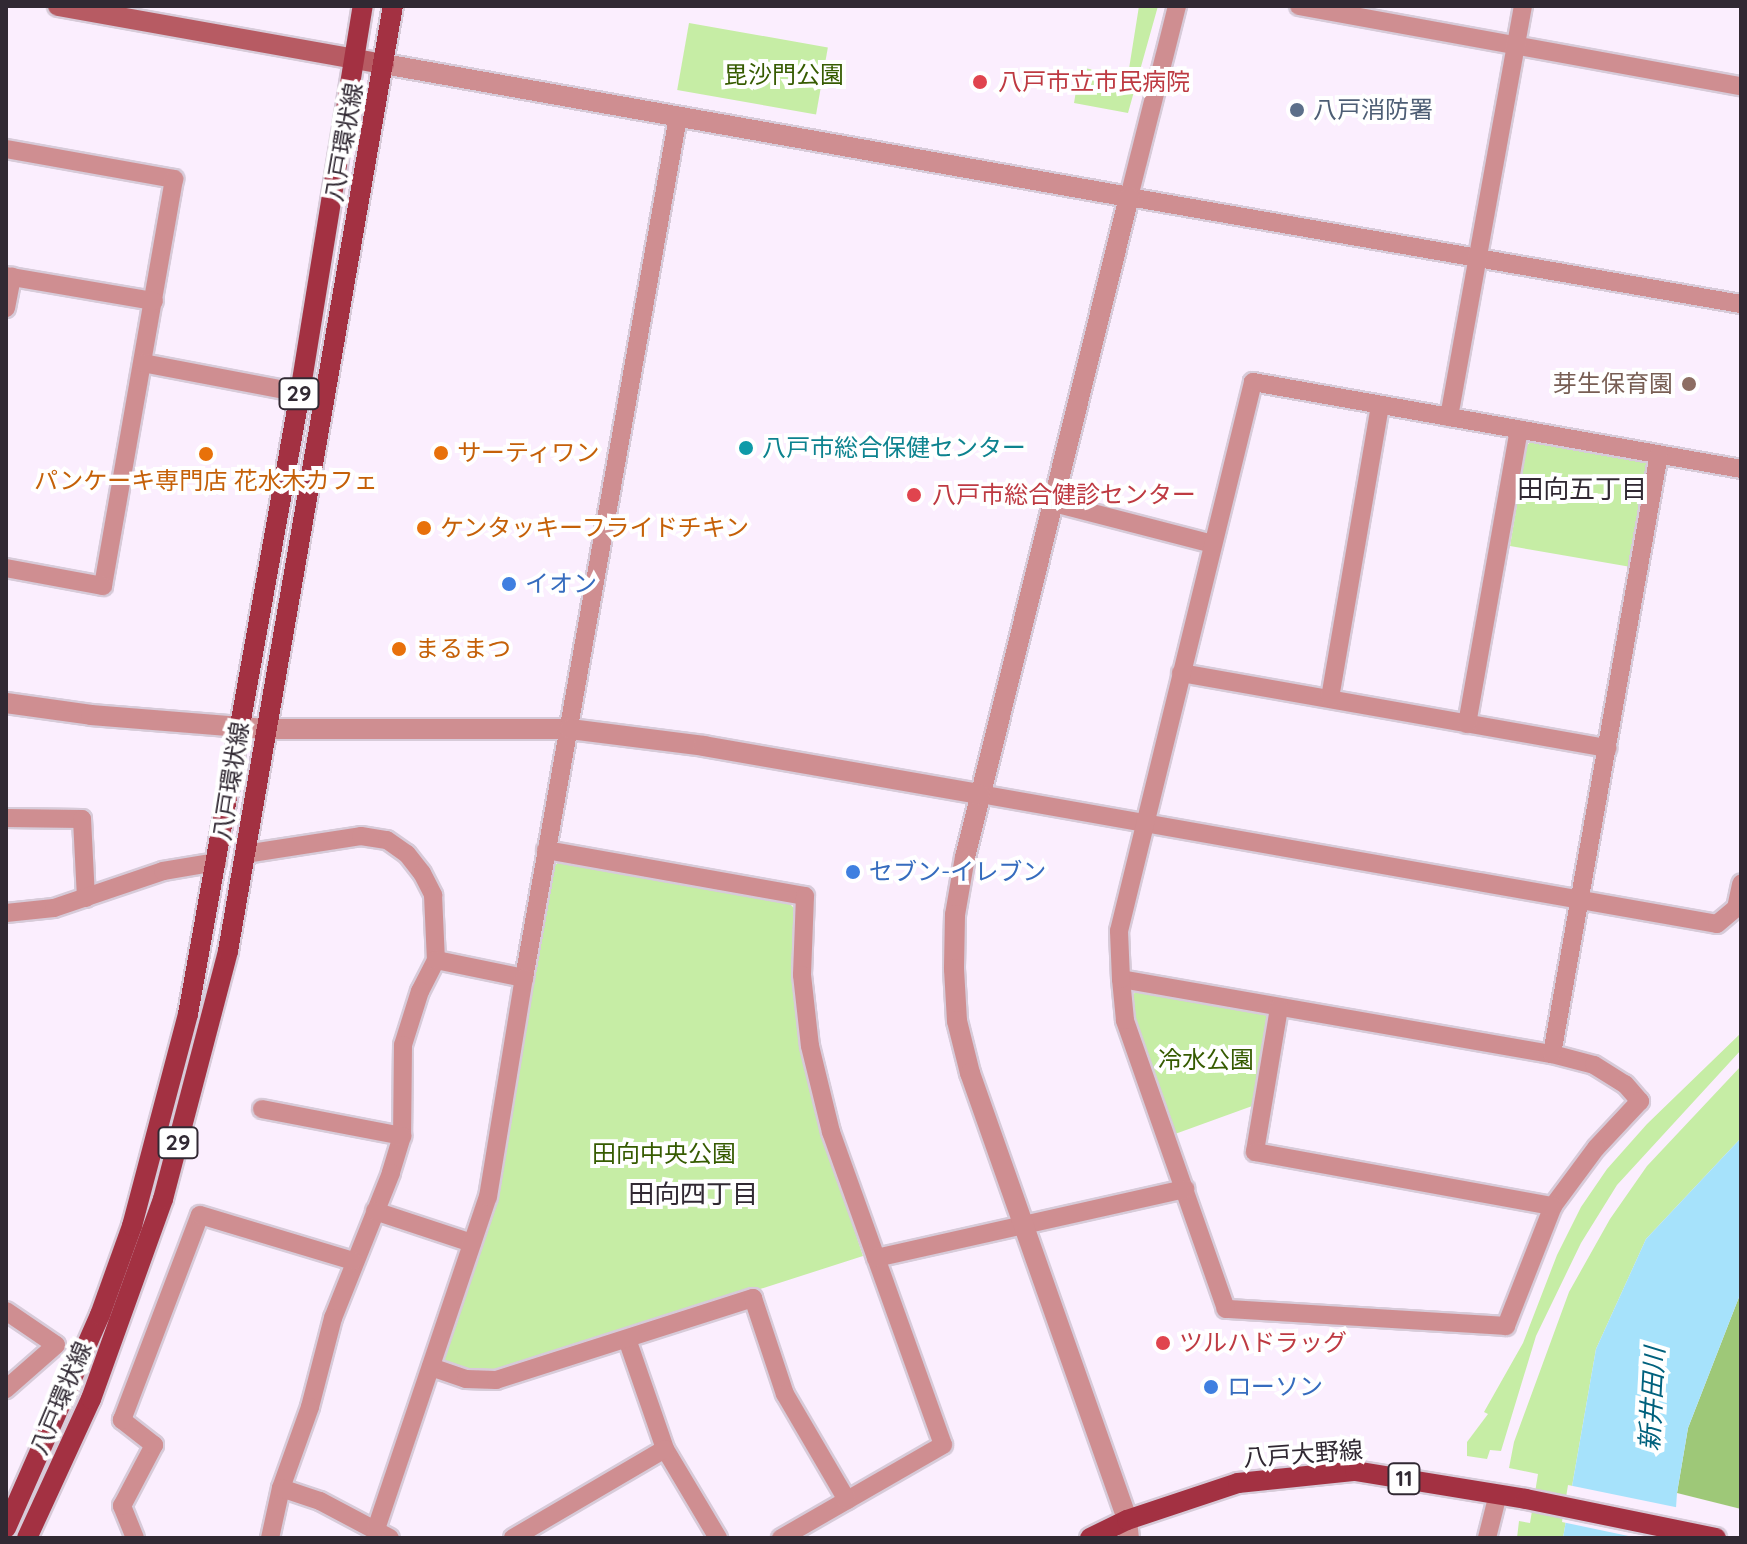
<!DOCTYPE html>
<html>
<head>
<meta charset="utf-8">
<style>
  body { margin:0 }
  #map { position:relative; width:1747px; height:1544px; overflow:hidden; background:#fbeefe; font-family:Quicksand,"Noto Sans JP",sans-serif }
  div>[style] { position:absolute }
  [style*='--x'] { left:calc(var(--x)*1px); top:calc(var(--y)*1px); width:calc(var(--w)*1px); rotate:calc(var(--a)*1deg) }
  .green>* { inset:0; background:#c6eda5; transform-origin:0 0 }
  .forest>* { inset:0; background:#9ec878 }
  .water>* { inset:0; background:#a6e2fb }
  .pier>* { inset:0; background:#fbeefe }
  .roads { filter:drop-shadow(2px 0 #d7cbd9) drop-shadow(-2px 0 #d7cbd9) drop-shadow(0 2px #d7cbd9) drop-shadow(0 -2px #d7cbd9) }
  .minor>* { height:18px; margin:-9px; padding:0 9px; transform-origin:9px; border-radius:9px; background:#cf8e91 }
  .tertiary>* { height:20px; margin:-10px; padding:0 10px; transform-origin:10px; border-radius:10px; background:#cf8e91 }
  .secondary>* { height:20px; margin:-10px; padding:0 10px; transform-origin:10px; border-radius:10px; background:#b75b63 }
  .primary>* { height:20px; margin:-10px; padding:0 10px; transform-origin:10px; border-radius:10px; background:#a33142 }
  .dots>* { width:22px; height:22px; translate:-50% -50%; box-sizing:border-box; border:4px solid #fff; border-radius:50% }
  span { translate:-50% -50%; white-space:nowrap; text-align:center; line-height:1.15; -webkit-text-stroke:8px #fff; paint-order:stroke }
  .shield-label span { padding:2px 6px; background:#fff; border:2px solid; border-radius:6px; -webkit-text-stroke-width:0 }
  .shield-label { font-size:22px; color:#312933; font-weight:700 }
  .park-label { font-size:24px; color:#365b01 }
  .health-label { font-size:24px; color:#be3a42 }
  .left { translate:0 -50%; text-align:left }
  .service-label { font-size:24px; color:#4e5e75 }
  .street-label { font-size:24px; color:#312933 }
  .education-label { font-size:24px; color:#785e54 }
  .right { translate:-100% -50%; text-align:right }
  .culture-label { font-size:24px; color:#0d838f }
  .food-label { font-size:24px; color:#c56008 }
  .shop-label { font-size:24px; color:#366cbe }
  .neighbourhood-label { font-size:26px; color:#312933 }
  .water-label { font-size:26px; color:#00617d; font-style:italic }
  .frame { position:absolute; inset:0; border:8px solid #312933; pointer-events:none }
</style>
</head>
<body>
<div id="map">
  <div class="green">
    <i style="clip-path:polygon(1139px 6px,1158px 6px,1128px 113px,1074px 103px,1080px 67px,1094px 70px,1094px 76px,1108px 78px,1110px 72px,1128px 75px)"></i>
    <i style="left:689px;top:23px;width:141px;height:68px;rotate:10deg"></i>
    <i style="clip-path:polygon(1533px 440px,1644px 460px,1648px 467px,1631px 567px,1510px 546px,1527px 445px)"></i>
    <i style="clip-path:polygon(559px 862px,789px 903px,796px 910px,794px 989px,799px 1038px,818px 1119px,863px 1256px,512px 1369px,470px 1372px,448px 1366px,442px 1358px,493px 1201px,551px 868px)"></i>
    <i style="clip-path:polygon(1138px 989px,1263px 1011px,1269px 1020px,1255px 1105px,1175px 1134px,1131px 1010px,1131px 997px)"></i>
    <i style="clip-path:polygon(1741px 1033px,1741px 1050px,1617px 1185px,1581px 1243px,1536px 1336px,1501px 1451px,1490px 1450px,1487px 1459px,1467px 1456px,1467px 1442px,1488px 1414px,1484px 1412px,1523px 1343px,1557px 1255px,1581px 1207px,1607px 1169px,1647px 1124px)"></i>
    <i style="clip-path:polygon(1741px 1066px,1741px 1138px,1646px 1239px,1596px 1349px,1563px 1538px,1517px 1538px,1519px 1521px,1530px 1523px,1538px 1474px,1509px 1468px,1514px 1442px,1569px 1292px,1610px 1219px,1647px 1166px)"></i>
  </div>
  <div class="forest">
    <i style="clip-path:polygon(1741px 1292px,1741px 1509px,1677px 1493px,1688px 1428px)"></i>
  </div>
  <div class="water">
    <i style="clip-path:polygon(1741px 1138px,1741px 1292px,1688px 1428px,1677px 1493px,1674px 1538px,1563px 1538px,1596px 1349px,1646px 1239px)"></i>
  </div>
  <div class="pier">
    <i style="clip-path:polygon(1568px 1485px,1680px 1508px,1678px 1538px,1638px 1538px,1562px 1522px)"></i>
  </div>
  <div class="roads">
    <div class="minor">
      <i style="--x:1177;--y:6;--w:197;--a:104.1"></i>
      <i style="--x:1129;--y:197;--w:621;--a:9.92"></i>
      <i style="--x:1299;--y:6;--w:449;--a:10.3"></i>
      <i style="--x:6;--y:149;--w:171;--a:10.1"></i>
      <i style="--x:174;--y:179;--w:413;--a:99.9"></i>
      <i style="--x:103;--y:586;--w:99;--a:-169.5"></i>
      <i style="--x:6;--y:276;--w:150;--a:9.6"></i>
      <i style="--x:6;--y:308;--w:32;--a:-79"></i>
      <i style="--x:143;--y:363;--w:160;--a:10.8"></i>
      <i style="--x:1449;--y:417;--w:418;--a:-79.8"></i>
      <i style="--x:1054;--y:503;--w:164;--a:14.5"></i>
      <i style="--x:1181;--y:673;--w:433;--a:10"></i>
      <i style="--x:1330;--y:698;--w:297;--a:-80.3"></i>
      <i style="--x:1467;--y:724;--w:299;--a:-80"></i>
      <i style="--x:980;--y:794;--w:748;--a:10"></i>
      <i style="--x:1717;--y:924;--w:25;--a:-40"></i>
      <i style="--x:1736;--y:908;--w:25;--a:-78"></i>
      <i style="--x:6;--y:818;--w:76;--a:0.8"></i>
      <i style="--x:82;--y:819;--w:79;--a:87.1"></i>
      <i style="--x:546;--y:850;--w:263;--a:10.1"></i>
      <i style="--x:805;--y:896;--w:79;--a:92.2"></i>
      <i style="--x:802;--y:975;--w:71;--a:83.6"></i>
      <i style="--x:810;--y:1046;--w:89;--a:76.3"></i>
      <i style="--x:831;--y:1132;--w:332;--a:70.3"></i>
      <i style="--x:943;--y:1445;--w:187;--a:150.1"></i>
      <i style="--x:245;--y:854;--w:117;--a:-8.8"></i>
      <i style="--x:361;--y:836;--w:26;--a:9"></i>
      <i style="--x:387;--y:840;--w:24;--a:35"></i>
      <i style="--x:407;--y:854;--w:24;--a:52"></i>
      <i style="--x:422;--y:873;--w:25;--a:63"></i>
      <i style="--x:433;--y:895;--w:65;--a:87.4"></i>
      <i style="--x:436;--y:960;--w:35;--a:117"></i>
      <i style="--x:420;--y:991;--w:57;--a:107.5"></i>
      <i style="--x:403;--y:1045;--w:91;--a:90.6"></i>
      <i style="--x:402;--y:1136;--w:39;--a:107"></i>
      <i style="--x:391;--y:1173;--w:156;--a:111.8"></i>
      <i style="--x:333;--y:1318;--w:92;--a:104.5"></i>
      <i style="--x:310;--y:1407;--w:86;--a:109.7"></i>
      <i style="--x:281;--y:1488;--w:51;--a:102.4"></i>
      <i style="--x:6;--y:913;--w:48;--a:-5.9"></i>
      <i style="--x:54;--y:908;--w:115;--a:-18.7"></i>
      <i style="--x:163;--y:871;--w:55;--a:-9.5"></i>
      <i style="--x:436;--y:960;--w:90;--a:11.6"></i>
      <i style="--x:524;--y:978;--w:875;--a:-79.86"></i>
      <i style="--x:1121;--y:979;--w:437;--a:9.9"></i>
      <i style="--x:1552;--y:1054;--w:43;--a:14.7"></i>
      <i style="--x:1594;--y:1065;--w:36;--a:32"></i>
      <i style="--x:1625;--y:1084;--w:23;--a:49"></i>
      <i style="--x:1640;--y:1101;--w:64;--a:133.1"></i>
      <i style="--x:1596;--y:1148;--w:72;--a:126.6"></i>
      <i style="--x:1553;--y:1206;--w:129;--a:111.4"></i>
      <i style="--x:1506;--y:1326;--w:281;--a:-176.5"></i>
      <i style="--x:1226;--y:1309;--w:306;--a:-109.3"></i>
      <i style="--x:1125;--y:1020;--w:41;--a:-95.6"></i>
      <i style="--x:1121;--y:979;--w:48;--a:-92.4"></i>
      <i style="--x:1119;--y:931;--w:565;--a:-76.28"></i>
      <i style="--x:1253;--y:382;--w:496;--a:10.1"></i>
      <i style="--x:1279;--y:1008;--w:146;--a:99.5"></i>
      <i style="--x:1255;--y:1152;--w:303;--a:10.3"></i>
      <i style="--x:1552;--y:1054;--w:609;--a:-79.89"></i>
      <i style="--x:262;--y:1109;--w:143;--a:10.9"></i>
      <i style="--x:375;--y:1211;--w:102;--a:18.3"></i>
      <i style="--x:876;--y:1258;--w:317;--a:-12.6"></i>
      <i style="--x:6;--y:1311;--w:60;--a:34.2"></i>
      <i style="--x:56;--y:1345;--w:67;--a:138.7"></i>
      <i style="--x:627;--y:1339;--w:116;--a:70.9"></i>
      <i style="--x:665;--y:1449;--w:104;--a:59.2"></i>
      <i style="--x:431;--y:1367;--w:37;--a:19"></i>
      <i style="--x:466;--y:1379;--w:30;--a:2"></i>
      <i style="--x:496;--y:1380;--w:270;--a:-17.7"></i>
      <i style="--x:753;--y:1298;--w:101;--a:71.6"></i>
      <i style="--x:785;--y:1394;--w:123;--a:59.7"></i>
      <i style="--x:281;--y:1488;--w:41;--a:18.4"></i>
      <i style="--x:320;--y:1501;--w:79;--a:27.9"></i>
      <i style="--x:376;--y:1529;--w:350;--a:-71.4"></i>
      <i style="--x:488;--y:1197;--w:222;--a:-80.7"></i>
      <i style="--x:135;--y:1538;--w:35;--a:-112"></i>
      <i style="--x:122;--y:1506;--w:69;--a:-62.3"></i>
      <i style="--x:154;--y:1445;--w:41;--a:-142"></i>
      <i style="--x:122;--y:1420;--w:219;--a:-69.2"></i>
      <i style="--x:200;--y:1215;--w:160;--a:16.7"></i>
      <i style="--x:513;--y:1538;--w:176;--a:-30.4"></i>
      <i style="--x:1487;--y:1538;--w:45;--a:-76"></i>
    </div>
    <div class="tertiary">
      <i style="--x:384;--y:64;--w:757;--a:10.12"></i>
      <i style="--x:1129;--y:197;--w:680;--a:103.95"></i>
      <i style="--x:965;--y:857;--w:59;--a:99.8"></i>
      <i style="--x:955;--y:915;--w:54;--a:91.1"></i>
      <i style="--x:954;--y:969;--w:52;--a:86.7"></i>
      <i style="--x:957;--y:1021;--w:54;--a:76"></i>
      <i style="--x:970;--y:1073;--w:474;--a:70.6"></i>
      <i style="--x:1127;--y:1520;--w:18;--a:84"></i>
      <i style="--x:6;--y:703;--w:86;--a:8"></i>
      <i style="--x:91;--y:715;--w:175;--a:4.6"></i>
      <i style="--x:265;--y:729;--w:305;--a:0"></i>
      <i style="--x:570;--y:729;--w:135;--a:7.2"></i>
      <i style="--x:704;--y:746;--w:280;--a:9.9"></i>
    </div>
    <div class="secondary">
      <i style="--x:58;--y:6;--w:331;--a:10.1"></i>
    </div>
    <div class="primary">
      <i style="--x:6;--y:1528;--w:233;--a:-66.2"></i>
      <i style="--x:100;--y:1315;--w:95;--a:-70.2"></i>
      <i style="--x:132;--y:1226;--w:219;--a:-75.2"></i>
      <i style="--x:188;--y:1014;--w:631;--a:-79.78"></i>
      <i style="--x:300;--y:393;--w:392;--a:-80.8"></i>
      <i style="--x:27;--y:1538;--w:153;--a:-65.3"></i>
      <i style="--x:91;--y:1399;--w:213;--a:-70.2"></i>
      <i style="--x:163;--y:1199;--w:256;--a:-75.3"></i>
      <i style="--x:228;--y:951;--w:959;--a:-80.1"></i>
      <i style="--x:1090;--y:1538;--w:41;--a:-25.9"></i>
      <i style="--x:1127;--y:1520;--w:117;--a:-18.4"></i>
      <i style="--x:1238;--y:1483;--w:118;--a:-5.9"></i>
      <i style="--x:1355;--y:1471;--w:173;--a:9.3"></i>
      <i style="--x:1526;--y:1499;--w:194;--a:11.6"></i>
    </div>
  </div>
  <div class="dots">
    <i style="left:980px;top:82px;background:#e0444e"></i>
    <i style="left:1297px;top:110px;background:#5c6f8a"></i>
    <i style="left:1689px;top:384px;background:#8d6e63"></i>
    <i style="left:746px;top:448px;background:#0f9aa8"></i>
    <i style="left:441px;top:453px;background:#e8710a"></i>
    <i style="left:206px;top:454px;background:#e8710a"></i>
    <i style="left:914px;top:495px;background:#e0444e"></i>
    <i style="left:424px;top:528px;background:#e8710a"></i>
    <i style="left:509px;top:584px;background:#3f7fe0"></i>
    <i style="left:399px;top:649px;background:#e8710a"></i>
    <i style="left:853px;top:872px;background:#3f7fe0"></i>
    <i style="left:1163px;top:1343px;background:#e0444e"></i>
    <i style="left:1211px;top:1387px;background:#3f7fe0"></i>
  </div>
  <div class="shield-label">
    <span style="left:299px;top:394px">29</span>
    <span style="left:178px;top:1143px">29</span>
    <span style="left:1404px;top:1479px">11</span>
  </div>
  <div class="park-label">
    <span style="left:784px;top:75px">毘沙門公園</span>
    <span style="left:1206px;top:1060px">冷水公園</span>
    <span style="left:664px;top:1154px">田向中央公園</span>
  </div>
  <div class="health-label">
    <span class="left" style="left:998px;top:82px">八戸市立市民病院</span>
    <span class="left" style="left:932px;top:495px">八戸市総合健診センター</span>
    <span class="left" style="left:1179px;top:1343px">ツルハドラッグ</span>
  </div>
  <div class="service-label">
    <span class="left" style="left:1313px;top:110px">八戸消防署</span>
  </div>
  <div class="street-label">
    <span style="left:344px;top:142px;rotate:-80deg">八戸環状線</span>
    <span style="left:231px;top:781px;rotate:-81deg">八戸環状線</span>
    <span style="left:61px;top:1398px;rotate:-67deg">八戸環状線</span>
    <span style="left:1303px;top:1454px;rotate:-4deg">八戸大野線</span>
  </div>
  <div class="education-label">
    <span class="right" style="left:1673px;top:384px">芽生保育園</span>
  </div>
  <div class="culture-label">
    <span class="left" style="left:762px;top:448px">八戸市総合保健センター</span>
  </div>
  <div class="food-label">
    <span class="left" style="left:457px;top:453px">サーティワン</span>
    <span style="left:206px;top:481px">パンケーキ専門店 花水木カフェ</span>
    <span class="left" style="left:440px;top:528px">ケンタッキーフライドチキン</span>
    <span class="left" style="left:415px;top:649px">まるまつ</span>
  </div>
  <div class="shop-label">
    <span class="left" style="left:525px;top:584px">イオン</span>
    <span class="left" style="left:869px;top:872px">セブン-イレブン</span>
    <span class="left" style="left:1227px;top:1387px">ローソン</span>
  </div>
  <div class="neighbourhood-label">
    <span style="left:1582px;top:489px">田向五丁目</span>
    <span style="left:693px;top:1194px">田向四丁目</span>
  </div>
  <div class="water-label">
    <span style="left:1652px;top:1399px;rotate:-87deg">新井田川</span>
  </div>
  <div class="frame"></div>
</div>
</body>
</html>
